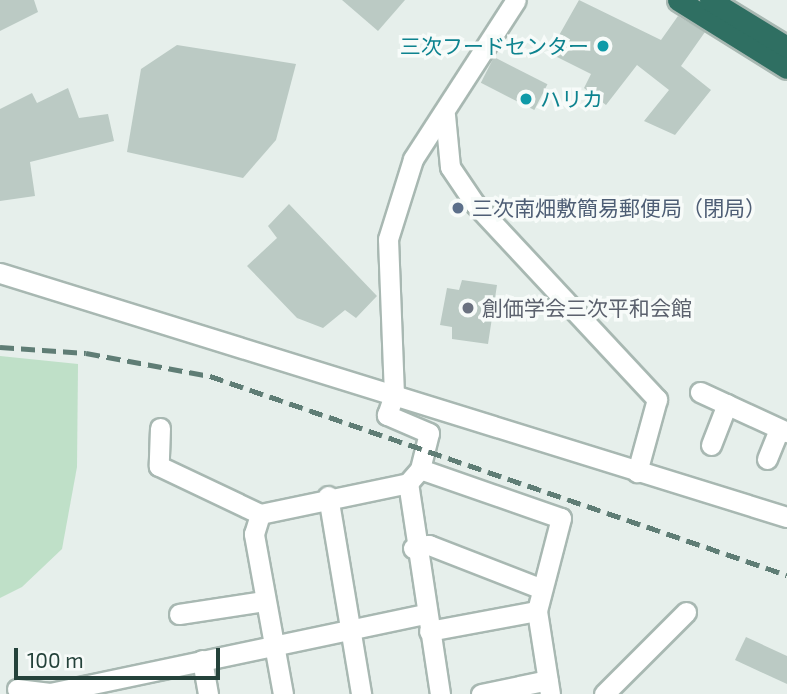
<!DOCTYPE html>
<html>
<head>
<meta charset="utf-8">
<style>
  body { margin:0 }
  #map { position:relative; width:787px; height:694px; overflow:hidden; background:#e6efeb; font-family:"Exo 2","Noto Sans JP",sans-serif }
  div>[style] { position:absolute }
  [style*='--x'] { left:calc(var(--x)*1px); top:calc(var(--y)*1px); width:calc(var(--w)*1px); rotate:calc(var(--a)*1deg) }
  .green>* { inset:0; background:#bfe0c8 }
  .building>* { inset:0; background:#bbcac4; transform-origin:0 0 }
  .roads { filter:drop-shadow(2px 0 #a8b8b2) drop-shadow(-2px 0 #a8b8b2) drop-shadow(0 2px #a8b8b2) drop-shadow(0 -2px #a8b8b2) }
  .minor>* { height:19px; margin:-9.5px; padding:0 9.5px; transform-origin:9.5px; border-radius:9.5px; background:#fff }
  .highway>* { height:21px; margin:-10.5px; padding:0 10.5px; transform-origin:10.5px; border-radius:10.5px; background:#2f6f62 }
  .rail>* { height:4.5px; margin-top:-2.25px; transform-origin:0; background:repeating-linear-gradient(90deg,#5f7d75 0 14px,transparent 0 21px) }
  .dots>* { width:19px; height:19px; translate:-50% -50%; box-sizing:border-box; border:4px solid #f7fbf9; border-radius:50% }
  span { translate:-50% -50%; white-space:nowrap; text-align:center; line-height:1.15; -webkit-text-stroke:7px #f7fbf9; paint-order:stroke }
  .culture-label { font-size:21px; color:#0d838f }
  .right { translate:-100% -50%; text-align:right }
  .left { translate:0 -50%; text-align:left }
  .service-label { font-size:21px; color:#4e5e75 }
  .worship-label { font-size:21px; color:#5b616d }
  .scale { position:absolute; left:14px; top:648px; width:206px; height:32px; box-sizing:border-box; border:4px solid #24423a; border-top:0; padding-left:9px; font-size:21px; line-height:24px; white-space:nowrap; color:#24423a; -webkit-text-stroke:5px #f7fbf9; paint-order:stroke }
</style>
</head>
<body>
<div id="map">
  <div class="green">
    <i style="clip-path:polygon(0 356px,78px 364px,77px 467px,62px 549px,22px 587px,0 598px)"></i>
  </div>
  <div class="building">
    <i style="clip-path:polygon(0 0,34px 0,38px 12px,0 31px)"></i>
    <i style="clip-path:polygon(342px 0,405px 0,378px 31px)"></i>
    <i style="clip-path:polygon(579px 0,661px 40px,678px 16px,705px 32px,681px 66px,711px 90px,675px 135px,644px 121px,669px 90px,637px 65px,606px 105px,584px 88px,591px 74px,549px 53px)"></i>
    <i style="clip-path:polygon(177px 45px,296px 64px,276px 140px,243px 178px,127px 152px,141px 69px)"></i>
    <i style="left:494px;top:57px;width:60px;height:29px;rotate:27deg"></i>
    <i style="clip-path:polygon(68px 88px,79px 118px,108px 114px,114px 141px,30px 162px,35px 196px,0 201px,0 109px,32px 93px,37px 103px)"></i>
    <i style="clip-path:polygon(289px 204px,377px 296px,356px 318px,345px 310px,323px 328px,297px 318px,247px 266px,277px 238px,268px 226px)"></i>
    <i style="clip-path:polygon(462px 280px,497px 285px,488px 344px,452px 339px,452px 327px,440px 325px,447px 288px,459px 290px)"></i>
    <i style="clip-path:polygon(746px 637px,787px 656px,787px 684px,735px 660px)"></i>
  </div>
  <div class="roads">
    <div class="minor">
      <i style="--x:445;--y:115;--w:52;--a:84.5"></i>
      <i style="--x:450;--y:167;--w:45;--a:56"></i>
      <i style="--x:475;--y:204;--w:267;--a:47"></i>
      <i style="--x:657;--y:399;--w:76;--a:105.3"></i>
      <i style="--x:0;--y:273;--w:824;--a:17.23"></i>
      <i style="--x:700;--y:392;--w:96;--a:24.7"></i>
      <i style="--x:160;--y:428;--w:38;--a:92"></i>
      <i style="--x:159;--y:466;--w:112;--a:25.4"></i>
      <i style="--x:711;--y:445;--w:44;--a:-68.7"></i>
      <i style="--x:767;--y:459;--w:32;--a:-68"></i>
      <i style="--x:420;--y:469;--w:149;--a:19.2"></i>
      <i style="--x:561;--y:518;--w:96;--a:104.5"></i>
      <i style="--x:537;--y:611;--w:84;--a:81.1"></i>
      <i style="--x:328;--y:496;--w:201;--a:80.5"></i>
      <i style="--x:413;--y:548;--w:16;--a:-11"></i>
      <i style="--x:429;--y:545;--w:119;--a:21.2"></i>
      <i style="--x:179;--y:614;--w:86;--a:-8.7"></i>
      <i style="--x:429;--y:631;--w:110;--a:-10.5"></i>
      <i style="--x:202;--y:660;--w:35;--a:80"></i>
      <i style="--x:17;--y:689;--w:33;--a:7"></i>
      <i style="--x:50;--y:693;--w:384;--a:-11.9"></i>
      <i style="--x:283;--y:694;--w:163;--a:-100.3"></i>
      <i style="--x:254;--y:534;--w:21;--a:-73"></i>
      <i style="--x:260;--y:514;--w:151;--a:-11.8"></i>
      <i style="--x:440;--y:694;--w:213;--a:-98.6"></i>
      <i style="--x:408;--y:483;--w:18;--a:-49"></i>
      <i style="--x:420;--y:469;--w:37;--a:-76"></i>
      <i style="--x:429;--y:433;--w:46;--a:-156.8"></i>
      <i style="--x:387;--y:415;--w:21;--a:-71"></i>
      <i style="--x:394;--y:395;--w:156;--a:-92.2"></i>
      <i style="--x:388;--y:239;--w:84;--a:-72.6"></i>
      <i style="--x:413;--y:159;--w:189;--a:-57.1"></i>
      <i style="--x:481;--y:694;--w:68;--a:-11.8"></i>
      <i style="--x:604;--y:694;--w:116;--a:-45"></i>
    </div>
    <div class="highway">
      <i style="--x:678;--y:0;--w:128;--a:32"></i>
      <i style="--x:710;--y:0;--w:90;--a:31.4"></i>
    </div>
  </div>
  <div class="rail">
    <i style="--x:0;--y:347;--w:86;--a:4"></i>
    <i style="--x:86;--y:353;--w:126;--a:10.5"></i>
    <i style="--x:210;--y:376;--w:610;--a:19.03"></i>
  </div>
  <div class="dots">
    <i style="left:603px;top:46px;background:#0f9aa8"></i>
    <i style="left:526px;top:99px;background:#0f9aa8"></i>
    <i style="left:458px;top:208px;background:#5c6f8a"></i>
    <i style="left:468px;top:308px;background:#6b7280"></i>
  </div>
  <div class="culture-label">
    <span class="right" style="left:589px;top:46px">三次フードセンター</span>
    <span class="left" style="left:540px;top:99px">ハリカ</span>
  </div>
  <div class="service-label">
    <span class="left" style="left:472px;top:208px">三次南畑敷簡易郵便局（閉局）</span>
  </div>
  <div class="worship-label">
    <span class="left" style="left:482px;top:308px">創価学会三次平和会館</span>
  </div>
  <div class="scale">100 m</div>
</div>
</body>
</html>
